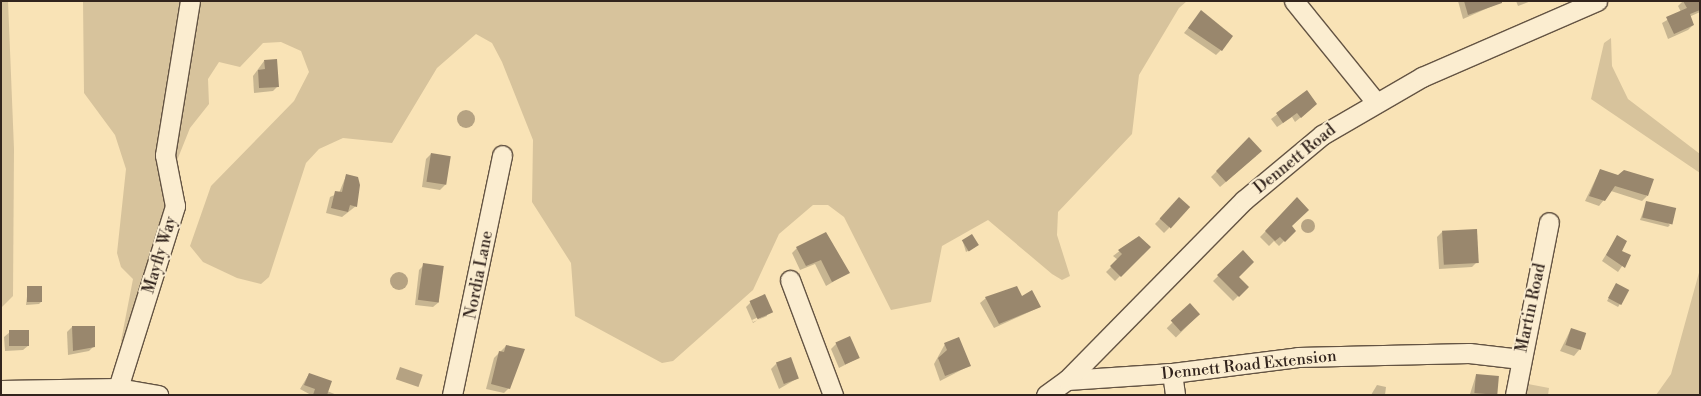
<!DOCTYPE html>
<html>
<head>
<meta charset="utf-8">
<style>
  body { margin:0 }
  #map { position:relative; width:1701px; height:396px; overflow:hidden; background:#f9e3b6; font-family:"Libre Bodoni",serif }
  div>[style] { position:absolute }
  [style*='--x'] { left:calc(var(--x)*1px); top:calc(var(--y)*1px); width:calc(var(--w)*1px); rotate:calc(var(--a)*1deg) }
  .green>* { inset:0; background:#d7c39c }
  .water>* { inset:0; background:#b5a282; transform-origin:0 0 }
  .round { border-radius:50% }
  .shadow>* { inset:0; background:#0003; transform-origin:0 0 }
  .building>* { inset:0; background:#99876d; transform-origin:0 0 }
  .roads { filter:drop-shadow(1px 0 #645443) drop-shadow(-1px 0 #645443) drop-shadow(0 1px #645443) drop-shadow(0 -1px #645443) }
  .minor>* { height:19px; margin:-9.5px; padding:0 9.5px; transform-origin:9.5px; border-radius:9.5px; background:#fbedd0 }
  span { translate:-50% -50%; white-space:nowrap; text-align:center; line-height:1.15; -webkit-text-stroke:4px #fbedd0; paint-order:stroke }
  .street-label { font-size:16px; color:#32241d }
  .frame { position:absolute; inset:0; border:2px solid #32241d; pointer-events:none }
</style>
</head>
<body>
<div id="map">
  <div class="green">
    <i style="clip-path:polygon(1px 1px,8px 1px,14px 149px,13px 296px,1px 308px)"></i>
    <i style="clip-path:polygon(83px 1px,180px 1px,157px 150px,167px 208px,124px 348px,121px 341px,133px 279px,121px 267px,117px 253px,126px 169px,115px 135px,84px 93px)"></i>
    <i style="clip-path:polygon(199px 1px,1187px 1px,1179px 8px,1139px 75px,1132px 134px,1058px 212px,1057px 235px,1070px 276px,1062px 280px,1052px 274px,988px 220px,942px 246px,931px 302px,891px 310px,844px 217px,828px 205px,813px 205px,779px 234px,753px 290px,673px 361px,662px 363px,575px 316px,571px 263px,532px 202px,533px 140px,502px 62px,492px 43px,476px 34px,437px 68px,392px 143px,343px 138px,319px 149px,306px 163px,269px 277px,261px 284px,237px 278px,203px 262px,190px 246px,211px 186px,294px 101px,309px 72px,301px 51px,281px 42px,263px 43px,240px 67px,219px 62px,208px 79px,209px 104px,190px 128px,174px 168px,171px 157px)"></i>
    <i style="clip-path:polygon(1611px 38px,1612px 66px,1628px 99px,1700px 154px,1700px 173px,1591px 99px,1604px 43px)"></i>
    <i style="clip-path:polygon(1700px 269px,1700px 395px,1656px 395px,1671px 374px)"></i>
    <i style="clip-path:polygon(1528px 384px,1549px 388px,1548px 395px,1526px 395px)"></i>
  </div>
  <div class="water">
    <i class="round" style="left:457px;top:110px;width:18px;height:18px"></i>
    <i class="round" style="left:1301px;top:219px;width:14px;height:14px"></i>
    <i class="round" style="left:390px;top:272px;width:18px;height:18px"></i>
    <i style="left:400px;top:367px;width:24px;height:13px;rotate:19deg"></i>
  </div>
  <div class="shadow">
    <i style="clip-path:polygon(1458px 1px,1496px 1px,1497px 4px,1463px 19px)"></i>
    <i style="clip-path:polygon(1516px 1px,1531px 1px,1518px 6px)"></i>
    <i style="clip-path:polygon(1683px 1px,1700px 1px,1700px 12px,1689px 17px,1693px 25px,1688px 30px,1668px 39px,1662px 23px,1681px 12px,1678px 6px)"></i>
    <i style="clip-path:polygon(1201px 12px,1221px 50px,1216px 55px,1184px 33px)"></i>
    <i style="clip-path:polygon(264px 61px,278px 86px,273px 91px,254px 93px,253px 76px)"></i>
    <i style="clip-path:polygon(1307px 92px,1311px 109px,1295px 122px,1292px 117px,1277px 127px,1271px 119px)"></i>
    <i style="clip-path:polygon(1249px 139px,1256px 156px,1220px 187px,1211px 177px)"></i>
    <i style="clip-path:polygon(431px 154px,446px 184px,440px 190px,422px 187px,426px 159px)"></i>
    <i style="clip-path:polygon(1600px 170px,1618px 176px,1647px 196px,1642px 201px,1611px 191px,1599px 206px,1585px 201px)"></i>
    <i style="clip-path:polygon(346px 176px,356px 206px,342px 217px,326px 213px,330px 197px,339px 193px)"></i>
    <i style="clip-path:polygon(1297px 199px,1290px 227px,1294px 231px,1279px 246px,1274px 241px,1269px 246px,1260px 237px)"></i>
    <i style="clip-path:polygon(1647px 202px,1670px 225px,1668px 227px,1640px 220px)"></i>
    <i style="clip-path:polygon(1174px 204px,1169px 228px,1164px 233px,1155px 224px)"></i>
    <i style="clip-path:polygon(1442px 232px,1477px 262px,1472px 267px,1439px 269px,1437px 237px)"></i>
    <i style="clip-path:polygon(1138px 237px,1149px 247px,1115px 281px,1106px 272px,1118px 260px,1113px 256px)"></i>
    <i style="clip-path:polygon(1617px 237px,1620px 251px,1629px 256px,1618px 272px,1602px 261px)"></i>
    <i style="clip-path:polygon(963px 242px,975px 247px,966px 252px)"></i>
    <i style="clip-path:polygon(797px 248px,848px 273px,826px 286px,815px 264px,800px 270px,792px 253px)"></i>
    <i style="clip-path:polygon(1243px 252px,1237px 277px,1247px 287px,1233px 301px,1213px 281px)"></i>
    <i style="clip-path:polygon(424px 265px,439px 302px,433px 307px,415px 305px,419px 270px)"></i>
    <i style="clip-path:polygon(1616px 285px,1620px 304px,1618px 307px,1607px 301px)"></i>
    <i style="clip-path:polygon(28px 288px,41px 302px,39px 304px,26px 305px)"></i>
    <i style="clip-path:polygon(1022px 297px,1040px 307px,994px 328px,980px 303px,986px 298px)"></i>
    <i style="clip-path:polygon(evenodd,751px 302px,771px 311px,753px 323px,746px 307px,751px 302px,767px 313px,767px 316px,753px 322px,752px 320px,767px 313px)"></i>
    <i style="left:1190px;top:305px;width:13px;height:33px;rotate:45deg"></i>
    <i style="clip-path:polygon(72px 327px,94px 328px,94px 346px,89px 351px,68px 355px,67px 332px)"></i>
    <i style="clip-path:polygon(1571px 329px,1579px 350px,1574px 356px,1560px 351px)"></i>
    <i style="clip-path:polygon(10px 332px,29px 345px,23px 350px,5px 351px,4px 337px)"></i>
    <i style="clip-path:polygon(836px 344px,858px 358px,839px 368px,831px 349px)"></i>
    <i style="clip-path:polygon(945px 344px,969px 366px,940px 381px,934px 364px)"></i>
    <i style="clip-path:polygon(506px 346px,509px 388px,504px 393px,486px 389px,494px 358px)"></i>
    <i style="clip-path:polygon(776px 364px,798px 378px,779px 389px,771px 369px)"></i>
    <i style="clip-path:polygon(309px 374px,327px 391px,337px 395px,311px 395px,300px 389px)"></i>
    <i style="clip-path:polygon(1476px 375px,1496px 395px,1452px 395px,1470px 394px)"></i>
    <i style="clip-path:polygon(1377px 385px,1386px 387px,1385px 395px,1371px 395px)"></i>
  </div>
  <div class="building">
    <i style="clip-path:polygon(1464px 1px,1502px 1px,1502px 3px,1468px 15px)"></i>
    <i style="clip-path:polygon(1683px 1px,1700px 1px,1700px 10px,1690px 14px,1694px 25px,1674px 34px,1666px 17px,1687px 8px)"></i>
    <i style="clip-path:polygon(1201px 10px,1233px 36px,1222px 51px,1188px 28px)"></i>
    <i style="clip-path:polygon(277px 59px,279px 87px,259px 88px,258px 70px,265px 69px,264px 60px)"></i>
    <i style="clip-path:polygon(1307px 90px,1317px 104px,1301px 118px,1297px 113px,1283px 123px,1276px 113px)"></i>
    <i style="clip-path:polygon(1249px 137px,1262px 151px,1226px 182px,1216px 171px)"></i>
    <i style="left:431px;top:153px;width:20px;height:29px;rotate:9deg"></i>
    <i style="clip-path:polygon(1600px 169px,1618px 175px,1624px 170px,1654px 179px,1648px 196px,1615px 186px,1605px 201px,1589px 196px)"></i>
    <i style="clip-path:polygon(346px 174px,358px 177px,360px 185px,357px 207px,350px 205px,348px 212px,331px 208px,335px 191px,342px 192px)"></i>
    <i style="left:1179px;top:197px;width:15px;height:29px;rotate:42deg"></i>
    <i style="clip-path:polygon(1297px 197px,1309px 210px,1292px 226px,1296px 231px,1285px 242px,1280px 237px,1275px 241px,1265px 231px)"></i>
    <i style="left:1646px;top:201px;width:31px;height:17px;rotate:13deg"></i>
    <i style="left:1477px;top:229px;width:34px;height:35px;rotate:87deg"></i>
    <i style="clip-path:polygon(826px 232px,850px 273px,832px 282px,821px 260px,806px 266px,796px 247px)"></i>
    <i style="left:972px;top:234px;width:13px;height:12px;rotate:58deg"></i>
    <i style="clip-path:polygon(1617px 235px,1627px 241px,1622px 251px,1631px 255px,1625px 268px,1606px 255px)"></i>
    <i style="clip-path:polygon(1139px 236px,1151px 247px,1121px 277px,1110px 266px,1122px 254px,1118px 250px)"></i>
    <i style="clip-path:polygon(1243px 250px,1254px 262px,1239px 277px,1249px 287px,1239px 297px,1217px 275px)"></i>
    <i style="left:423px;top:263px;width:21px;height:37px;rotate:8deg"></i>
    <i style="left:1616px;top:283px;width:15px;height:17px;rotate:28deg"></i>
    <i style="left:42px;top:286px;width:16px;height:15px;rotate:90deg"></i>
    <i style="clip-path:polygon(1017px 286px,1022px 296px,1032px 290px,1041px 307px,999px 324px,985px 297px)"></i>
    <i style="left:765px;top:294px;width:20px;height:17px;rotate:66deg"></i>
    <i style="left:1190px;top:303px;width:15px;height:26px;rotate:48deg"></i>
    <i style="clip-path:polygon(72px 326px,95px 326px,95px 347px,73px 351px)"></i>
    <i style="left:1571px;top:328px;width:16px;height:18px;rotate:18deg"></i>
    <i style="left:9px;top:330px;width:20px;height:16px"></i>
    <i style="left:850px;top:336px;width:24px;height:16px;rotate:66deg"></i>
    <i style="clip-path:polygon(959px 337px,971px 366px,945px 376px,938px 358px,947px 350px,944px 343px)"></i>
    <i style="clip-path:polygon(506px 345px,525px 349px,510px 389px,491px 384px,499px 351px,504px 352px)"></i>
    <i style="left:791px;top:357px;width:23px;height:16px;rotate:70deg"></i>
    <i style="clip-path:polygon(309px 373px,332px 381px,327px 395px,313px 395px,315px 389px,304px 385px)"></i>
    <i style="left:1476px;top:374px;width:23px;height:19px;rotate:5deg"></i>
  </div>
  <div class="roads">
    <div class="minor">
      <i style="--x:1294;--y:1;--w:129;--a:51"></i>
      <i style="--x:790;--y:280;--w:123;--a:69.5"></i>
      <i style="--x:1172;--y:373;--w:22;--a:82"></i>
      <i style="--x:1067;--y:380;--w:105;--a:-3.8"></i>
      <i style="--x:1172;--y:373;--w:127;--a:-7.2"></i>
      <i style="--x:1298;--y:357;--w:171;--a:-1.3"></i>
      <i style="--x:1469;--y:353;--w:52;--a:6.6"></i>
      <i style="--x:118;--y:388;--w:191;--a:-72.6"></i>
      <i style="--x:175;--y:206;--w:52;--a:-101.1"></i>
      <i style="--x:165;--y:155;--w:156;--a:-80.8"></i>
      <i style="--x:1;--y:390;--w:117;--a:-1"></i>
      <i style="--x:118;--y:388;--w:41;--a:9.9"></i>
      <i style="--x:452;--y:395;--w:245;--a:-78.2"></i>
      <i style="--x:1046;--y:395;--w:26;--a:-36"></i>
      <i style="--x:1067;--y:380;--w:252;--a:-45.5"></i>
      <i style="--x:1244;--y:200;--w:102;--a:-39.8"></i>
      <i style="--x:1322;--y:135;--w:116;--a:-30.1"></i>
      <i style="--x:1422;--y:77;--w:191;--a:-23.5"></i>
      <i style="--x:1515;--y:395;--w:176;--a:-78.9"></i>
    </div>
  </div>
  <div class="street-label">
    <span style="left:1295px;top:159px;rotate:-39deg">Dennett Road</span>
    <span style="left:160px;top:255px;rotate:-73deg">Mayfly Way</span>
    <span style="left:479px;top:275px;rotate:-79deg">Nordia Lane</span>
    <span style="left:1531px;top:308px;rotate:-78deg">Martin Road</span>
    <span style="left:1249px;top:365px;rotate:-6deg">Dennett Road Extension</span>
  </div>
  <div class="frame"></div>
</div>
</body>
</html>
